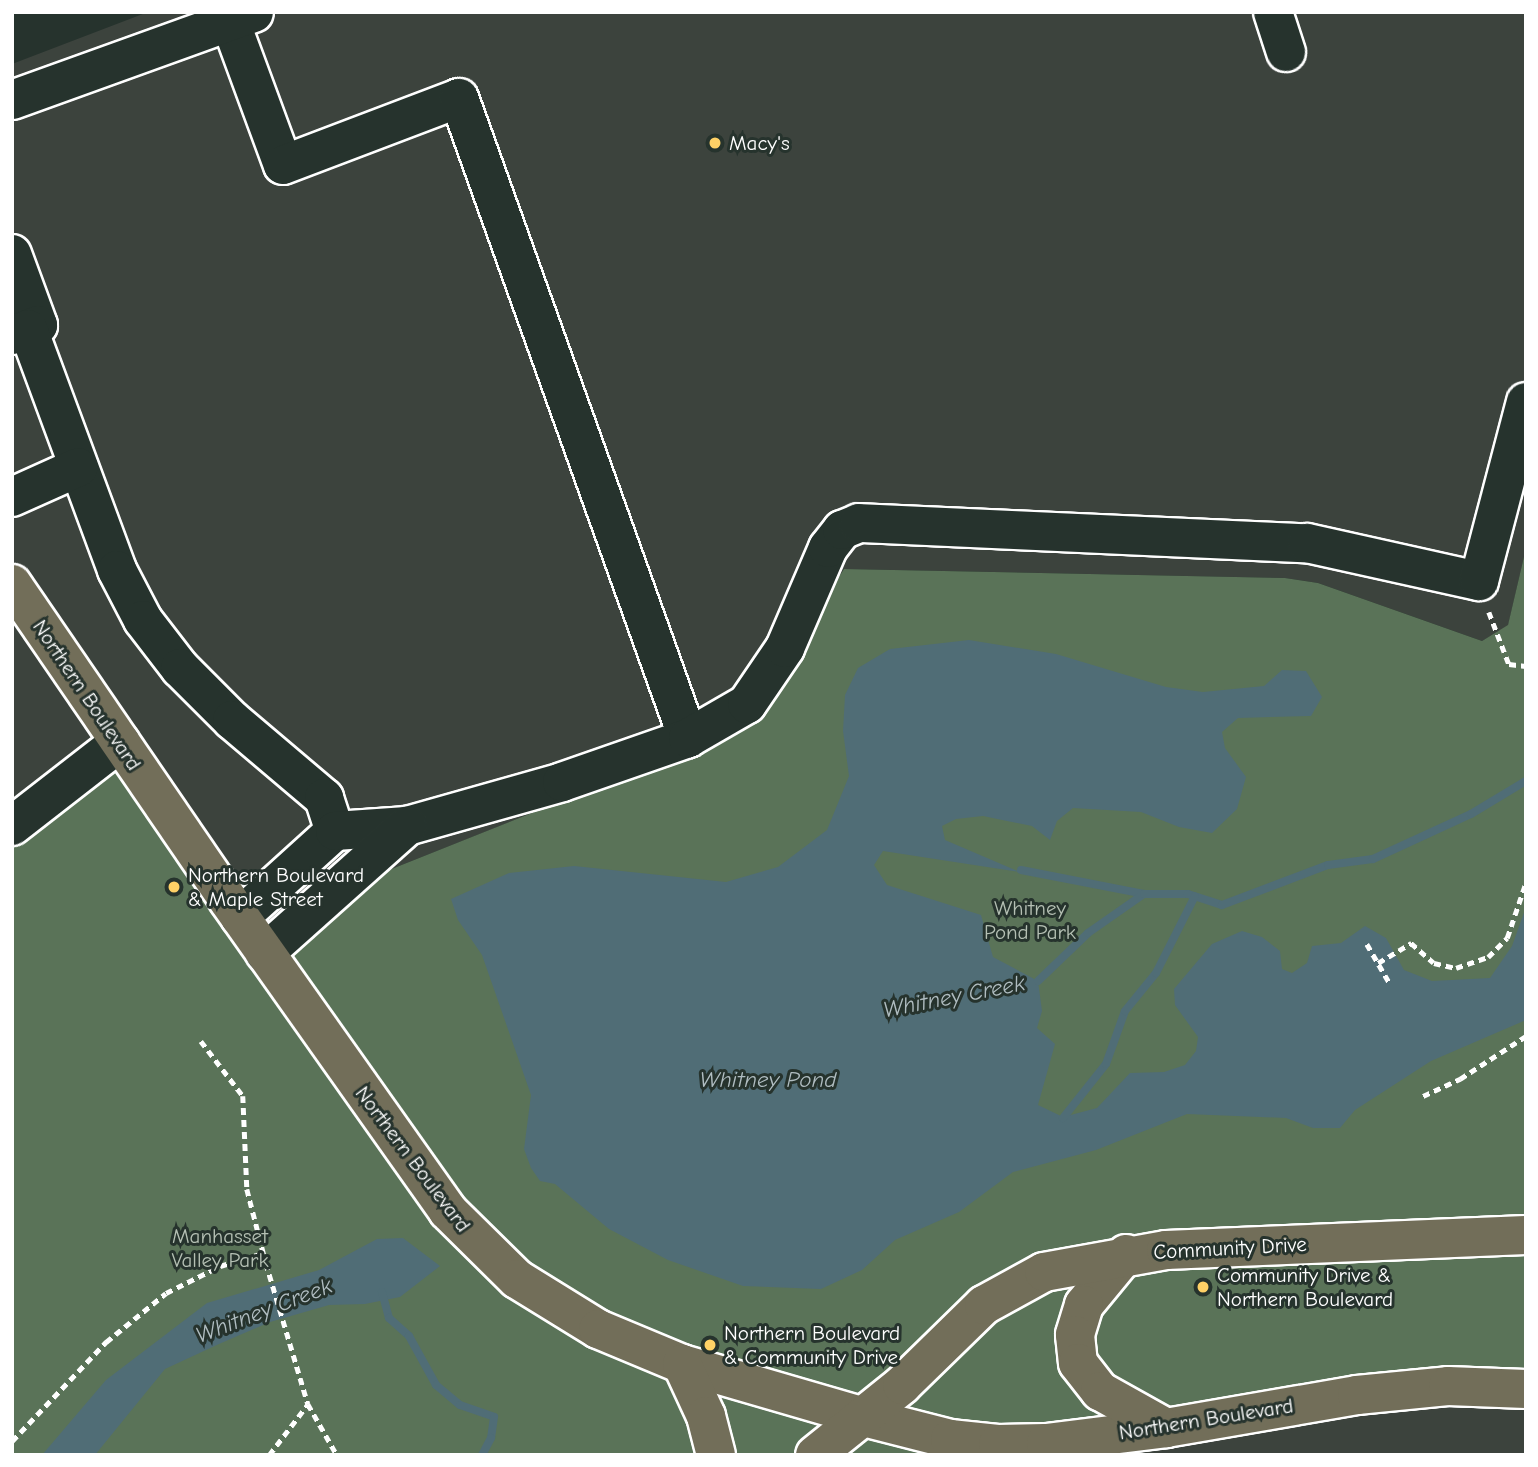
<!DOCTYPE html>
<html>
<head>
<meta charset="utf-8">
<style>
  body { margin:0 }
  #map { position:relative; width:1538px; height:1467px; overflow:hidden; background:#26332d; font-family:"Comic Neue",sans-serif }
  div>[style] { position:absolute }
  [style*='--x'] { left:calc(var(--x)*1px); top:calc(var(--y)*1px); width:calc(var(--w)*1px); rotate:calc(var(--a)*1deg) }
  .built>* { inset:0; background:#3c433d }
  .green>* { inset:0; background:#5a7358 }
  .water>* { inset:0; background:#506d76 }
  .stream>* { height:8px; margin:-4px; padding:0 4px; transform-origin:4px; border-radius:4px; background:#506d76 }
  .path>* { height:4.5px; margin-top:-2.25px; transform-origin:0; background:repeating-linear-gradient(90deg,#fff 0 7px,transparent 0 12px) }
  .roads { filter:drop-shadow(2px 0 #fff) drop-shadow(-2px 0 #fff) drop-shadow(0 2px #fff) drop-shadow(0 -2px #fff) }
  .minor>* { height:38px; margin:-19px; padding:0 19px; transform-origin:19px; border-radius:19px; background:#26332d }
  .major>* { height:38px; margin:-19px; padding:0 19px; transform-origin:19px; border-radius:19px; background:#726e59 }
  .dots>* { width:19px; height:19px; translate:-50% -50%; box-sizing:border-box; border:4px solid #26332d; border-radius:50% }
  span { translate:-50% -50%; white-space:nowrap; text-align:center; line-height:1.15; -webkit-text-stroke:6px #26332d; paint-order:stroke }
  .poi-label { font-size:21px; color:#fff }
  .left { translate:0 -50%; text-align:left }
  .street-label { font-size:21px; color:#fff }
  .park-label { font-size:21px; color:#b5c0b4 }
  .water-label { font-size:23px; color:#b0bdc1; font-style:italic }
  .frame { position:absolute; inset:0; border:14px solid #fff; pointer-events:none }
</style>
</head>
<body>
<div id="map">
  <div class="built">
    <i style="clip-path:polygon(148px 12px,1526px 12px,1526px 548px,1508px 626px,1482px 641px,1318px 583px,1285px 578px,844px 569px,757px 704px,570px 798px,374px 876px,265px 953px,12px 826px,12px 64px)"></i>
    <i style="clip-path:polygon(1526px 1389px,1526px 1455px,1011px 1455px)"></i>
  </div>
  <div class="green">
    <i style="clip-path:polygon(1526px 548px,1526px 1389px,1011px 1455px,12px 1455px,12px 826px,119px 743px,265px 953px,374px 876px,695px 748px,823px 602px,844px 569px,1285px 578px,1318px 583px,1482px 641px,1508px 625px)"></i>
  </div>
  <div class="water">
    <i style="clip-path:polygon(969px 640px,1056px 654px,1166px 687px,1203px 692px,1264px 686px,1282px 670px,1306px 671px,1322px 697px,1311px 716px,1238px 718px,1222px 732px,1225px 748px,1246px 777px,1237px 809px,1212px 833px,1179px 827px,1141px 812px,1073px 808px,1057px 821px,1050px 840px,1032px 826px,983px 816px,956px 819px,942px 826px,945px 840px,1020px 872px,883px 851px,874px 865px,887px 885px,981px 915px,993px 957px,1038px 981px,1042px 1011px,1037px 1028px,1055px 1044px,1038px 1105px,1063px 1117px,1097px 1108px,1130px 1073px,1164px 1072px,1185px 1065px,1196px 1051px,1198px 1037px,1175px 1005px,1174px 989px,1212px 944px,1242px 931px,1262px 937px,1280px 951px,1282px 969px,1292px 973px,1307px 963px,1312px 946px,1341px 943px,1365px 926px,1386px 938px,1404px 970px,1432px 981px,1490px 978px,1512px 946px,1526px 907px,1526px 1020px,1431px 1061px,1355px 1110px,1340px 1128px,1313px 1128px,1286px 1118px,1187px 1114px,1096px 1150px,1013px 1172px,959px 1212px,895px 1240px,862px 1270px,821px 1289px,743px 1286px,668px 1260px,609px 1229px,555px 1184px,540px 1181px,531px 1168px,524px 1149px,531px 1095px,482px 955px,458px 920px,451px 899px,509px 873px,574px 866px,726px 882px,778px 867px,827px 830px,849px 776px,843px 731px,845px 695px,858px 668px,890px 649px)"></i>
    <i style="clip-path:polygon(403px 1238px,440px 1266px,400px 1297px,365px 1304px,329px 1305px,270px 1322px,219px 1344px,165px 1369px,95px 1455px,42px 1455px,106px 1380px,207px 1303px,319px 1270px,377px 1239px)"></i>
  </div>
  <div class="stream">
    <i style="--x:1021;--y:870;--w:125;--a:11"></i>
    <i style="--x:1038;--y:981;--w:69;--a:-43.8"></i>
    <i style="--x:1088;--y:933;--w:68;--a:-34.9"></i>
    <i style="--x:1144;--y:894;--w:44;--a:0"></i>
    <i style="--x:1188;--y:894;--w:36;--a:18"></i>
    <i style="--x:1222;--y:905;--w:113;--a:-20.7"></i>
    <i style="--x:1328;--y:865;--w:45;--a:-7.6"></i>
    <i style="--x:1373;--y:859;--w:108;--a:-24.7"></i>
    <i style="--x:1471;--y:814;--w:64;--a:-31"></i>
    <i style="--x:1063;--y:1118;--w:69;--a:-51.5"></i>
    <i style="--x:1106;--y:1064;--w:56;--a:-70.3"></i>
    <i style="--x:1125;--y:1011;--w:49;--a:-50.8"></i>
    <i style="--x:1156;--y:973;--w:86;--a:-63.1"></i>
    <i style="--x:382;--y:1292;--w:27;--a:75"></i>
    <i style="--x:389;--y:1318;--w:27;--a:42"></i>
    <i style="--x:409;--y:1336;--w:56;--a:61.1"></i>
    <i style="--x:436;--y:1385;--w:31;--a:40"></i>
    <i style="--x:460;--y:1405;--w:36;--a:19"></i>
    <i style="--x:494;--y:1417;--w:21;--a:98"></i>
    <i style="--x:491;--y:1438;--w:19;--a:118"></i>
  </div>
  <div class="path">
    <i style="--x:1489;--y:612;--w:56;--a:69"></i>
    <i style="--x:1509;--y:664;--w:17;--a:7"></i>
    <i style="--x:1367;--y:944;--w:44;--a:59.9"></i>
    <i style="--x:1378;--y:963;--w:39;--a:-31"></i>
    <i style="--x:1411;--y:943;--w:30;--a:41"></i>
    <i style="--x:1434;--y:963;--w:23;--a:13"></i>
    <i style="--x:1456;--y:968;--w:34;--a:-19"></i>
    <i style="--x:1488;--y:957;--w:27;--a:-45"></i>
    <i style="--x:1507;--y:938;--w:59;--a:-71.3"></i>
    <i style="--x:201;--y:1041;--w:69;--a:52.6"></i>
    <i style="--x:243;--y:1096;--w:93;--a:87.5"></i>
    <i style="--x:247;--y:1189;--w:76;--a:75.6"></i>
    <i style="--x:266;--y:1263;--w:147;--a:73.4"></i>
    <i style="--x:308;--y:1404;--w:59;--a:60.4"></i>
    <i style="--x:1423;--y:1096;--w:41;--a:-24.7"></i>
    <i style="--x:1460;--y:1079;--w:79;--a:-33.1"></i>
    <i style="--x:12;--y:1441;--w:137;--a:-46.5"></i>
    <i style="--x:106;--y:1342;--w:77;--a:-39.2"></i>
    <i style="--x:166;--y:1293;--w:60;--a:-26.6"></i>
    <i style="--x:220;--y:1266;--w:45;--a:-16.8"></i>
    <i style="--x:269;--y:1455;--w:64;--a:-52.6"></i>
    <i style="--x:606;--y:1455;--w:60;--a:0"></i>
  </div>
  <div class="roads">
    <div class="minor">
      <i style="--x:1273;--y:12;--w:42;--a:72"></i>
      <i style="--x:230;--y:21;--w:153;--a:69.8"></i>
      <i style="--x:283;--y:165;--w:188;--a:-20.8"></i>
      <i style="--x:459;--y:98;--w:680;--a:70.31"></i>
      <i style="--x:12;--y:100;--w:257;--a:-19.8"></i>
      <i style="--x:12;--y:254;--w:76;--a:69.9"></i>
      <i style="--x:38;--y:325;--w:28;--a:159"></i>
      <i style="--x:28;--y:329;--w:257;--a:69.7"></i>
      <i style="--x:117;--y:570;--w:56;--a:62.5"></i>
      <i style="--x:143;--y:620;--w:61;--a:52.4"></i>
      <i style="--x:180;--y:668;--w:74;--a:45"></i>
      <i style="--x:232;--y:720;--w:121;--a:40.3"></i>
      <i style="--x:324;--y:798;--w:35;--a:72"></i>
      <i style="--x:12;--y:497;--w:73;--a:-24.1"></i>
      <i style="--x:12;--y:826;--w:137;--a:-37.9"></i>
      <i style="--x:240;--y:917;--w:128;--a:-42.2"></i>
      <i style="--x:335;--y:831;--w:72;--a:-4"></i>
      <i style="--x:407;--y:826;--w:161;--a:-15.8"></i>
      <i style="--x:562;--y:782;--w:133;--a:-19.2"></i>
      <i style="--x:688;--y:738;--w:68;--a:-30"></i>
      <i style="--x:747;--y:704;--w:68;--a:-55.8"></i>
      <i style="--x:785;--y:648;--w:109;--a:-66.7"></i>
      <i style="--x:828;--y:548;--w:23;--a:-52"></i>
      <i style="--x:842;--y:530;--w:18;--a:-22"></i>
      <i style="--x:859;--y:523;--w:448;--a:2.6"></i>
      <i style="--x:1307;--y:543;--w:176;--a:12.5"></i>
      <i style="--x:1479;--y:581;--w:185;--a:-75.3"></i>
      <i style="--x:265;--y:953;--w:191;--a:-41.8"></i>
    </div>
    <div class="major">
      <i style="--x:12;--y:584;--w:383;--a:55.6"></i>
      <i style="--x:228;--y:900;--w:381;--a:54.7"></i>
      <i style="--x:448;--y:1211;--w:97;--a:44.6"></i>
      <i style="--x:517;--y:1279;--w:95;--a:31.7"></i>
      <i style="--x:598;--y:1329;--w:91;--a:22.6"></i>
      <i style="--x:682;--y:1364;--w:190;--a:16.2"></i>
      <i style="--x:864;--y:1417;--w:89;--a:14.3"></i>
      <i style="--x:950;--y:1439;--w:48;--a:5.9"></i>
      <i style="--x:998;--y:1444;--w:48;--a:-1.2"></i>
      <i style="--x:1046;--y:1443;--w:121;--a:-7.1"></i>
      <i style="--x:1166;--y:1428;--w:194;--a:-9.8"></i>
      <i style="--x:1357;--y:1395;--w:91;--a:-5.6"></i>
      <i style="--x:1448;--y:1386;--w:78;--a:2.2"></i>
      <i style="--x:1126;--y:1254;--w:66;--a:129.5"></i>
      <i style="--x:1084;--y:1305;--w:31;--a:107"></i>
      <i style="--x:1075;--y:1335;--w:28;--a:84"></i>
      <i style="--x:1078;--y:1363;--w:36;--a:52"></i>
      <i style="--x:1100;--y:1391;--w:76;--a:29.3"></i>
      <i style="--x:682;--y:1364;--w:57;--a:65.2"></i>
      <i style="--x:706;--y:1416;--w:40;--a:75.6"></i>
      <i style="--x:815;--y:1455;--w:112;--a:-38.8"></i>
      <i style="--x:902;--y:1385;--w:115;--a:-44.3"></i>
      <i style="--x:984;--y:1305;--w:68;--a:-28.8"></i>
      <i style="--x:1044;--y:1272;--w:124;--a:-10.2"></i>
      <i style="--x:1166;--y:1250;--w:360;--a:-2.4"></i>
    </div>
  </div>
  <div class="dots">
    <i style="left:715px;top:143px;background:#ffd166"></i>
    <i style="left:174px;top:887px;background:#ffd166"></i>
    <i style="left:1203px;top:1287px;background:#ffd166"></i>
    <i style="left:710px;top:1345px;background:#ffd166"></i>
  </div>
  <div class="poi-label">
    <span class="left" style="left:729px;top:143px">Macy's</span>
    <span class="left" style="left:188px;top:887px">Northern Boulevard<br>&amp; Maple Street</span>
    <span class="left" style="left:1217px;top:1287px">Community Drive &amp;<br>Northern Boulevard</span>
    <span class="left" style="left:724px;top:1345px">Northern Boulevard<br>&amp; Community Drive</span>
  </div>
  <div class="street-label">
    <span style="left:87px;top:695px;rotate:56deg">Northern Boulevard</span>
    <span style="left:413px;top:1159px;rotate:53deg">Northern Boulevard</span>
    <span style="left:1230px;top:1248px;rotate:-3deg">Community Drive</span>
    <span style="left:1206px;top:1419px;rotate:-9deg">Northern Boulevard</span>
  </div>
  <div class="park-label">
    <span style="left:1030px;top:920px">Whitney<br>Pond Park</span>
    <span style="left:220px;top:1248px">Manhasset<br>Valley Park</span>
  </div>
  <div class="water-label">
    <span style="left:954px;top:997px;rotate:-11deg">Whitney Creek</span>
    <span style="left:768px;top:1080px">Whitney Pond</span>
    <span style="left:264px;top:1311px;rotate:-21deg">Whitney Creek</span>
  </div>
  <div class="frame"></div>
</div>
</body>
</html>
